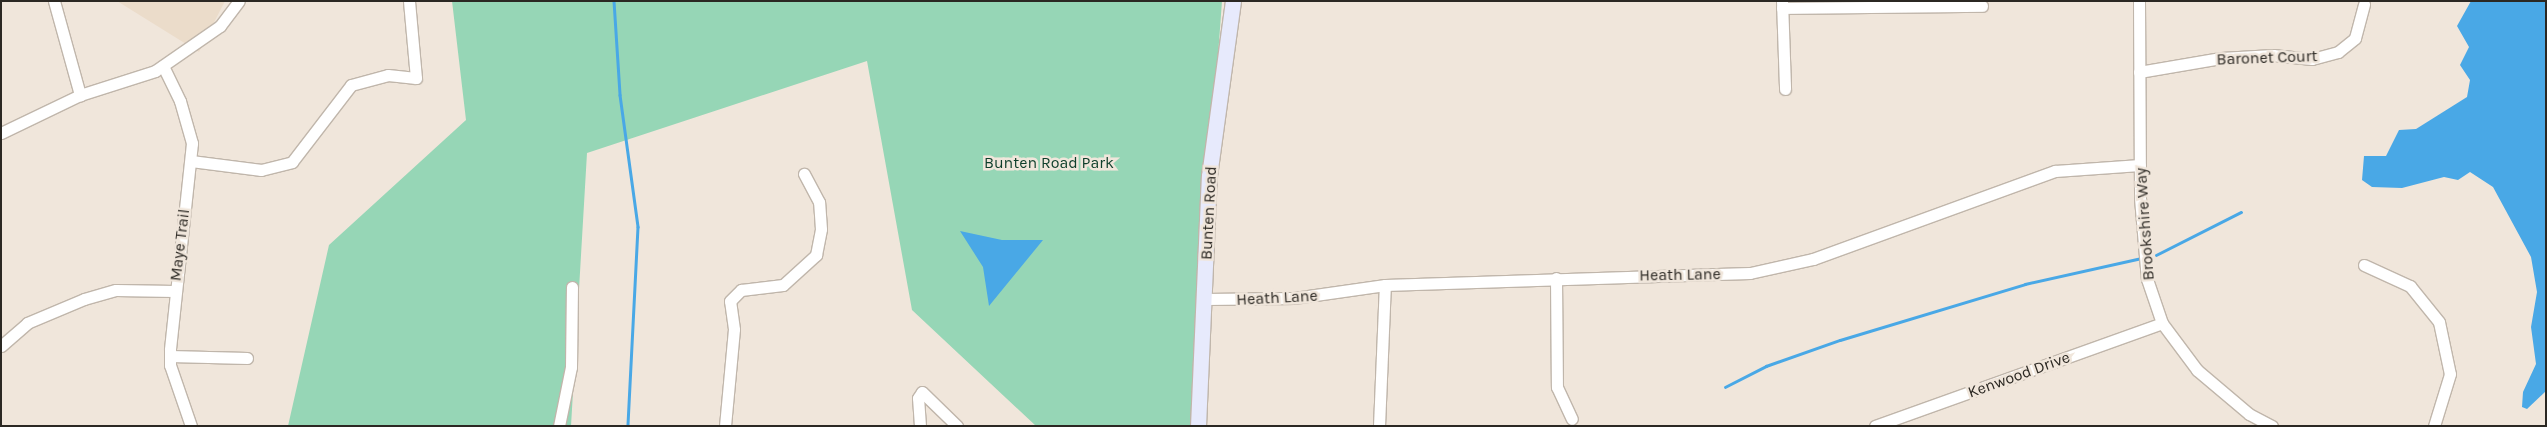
<!DOCTYPE html>
<html>
<head>
<meta charset="utf-8">
<style>
  body { margin:0 }
  #map { position:relative; width:2547px; height:427px; overflow:hidden; background:#f0e6db; font-family:Karla,sans-serif }
  div>[style] { position:absolute }
  [style*='--x'] { left:calc(var(--x)*1px); top:calc(var(--y)*1px); width:calc(var(--w)*1px); rotate:calc(var(--a)*1deg) }
  .built>* { inset:0; background:#ebdcca }
  .green>* { inset:0; background:#96d6b6 }
  .water>* { inset:0; background:#49a8e6 }
  .stream>* { height:2.5px; margin:-1.25px; padding:0 1.25px; transform-origin:1.25px; border-radius:1.25px; background:#49a8e6 }
  .roads { filter:drop-shadow(1px 0 #c0b6ab) drop-shadow(-1px 0 #c0b6ab) drop-shadow(0 1px #c0b6ab) drop-shadow(0 -1px #c0b6ab) }
  .street>* { height:11px; margin:-5.5px; padding:0 5.5px; transform-origin:5.5px; border-radius:5.5px; background:#fff }
  .secondary>* { height:15px; margin:-7.5px; padding:0 7.5px; transform-origin:7.5px; border-radius:7.5px; background:#e7eafc }
  span { translate:-50% -50%; white-space:nowrap; text-align:center; line-height:1.15; -webkit-text-stroke:5px #f0e6db; paint-order:stroke }
  .street-label { font-size:16px; color:#2b2823 }
  .park-label { font-size:16px; color:#0d3e2a }
  .frame { position:absolute; inset:0; border:2px solid #2b2823; pointer-events:none }
</style>
</head>
<body>
<div id="map">
  <div class="built">
    <i style="clip-path:polygon(117px 1px,225px 1px,199px 52px)"></i>
  </div>
  <div class="green">
    <i style="clip-path:polygon(452px 1px,1222px 1px,1191px 426px,1036px 426px,912px 310px,867px 61px,587px 153px,571px 426px,288px 426px,329px 245px,466px 120px)"></i>
  </div>
  <div class="water">
    <i style="clip-path:polygon(2471px 1px,2546px 1px,2546px 391px,2527px 409px,2522px 407px,2523px 392px,2536px 364px,2531px 327px,2537px 292px,2531px 257px,2493px 187px,2470px 172px,2458px 180px,2444px 177px,2402px 188px,2372px 187px,2362px 180px,2364px 156px,2386px 156px,2399px 130px,2416px 129px,2467px 97px,2470px 80px,2460px 65px,2469px 47px,2457px 26px)"></i>
    <i style="clip-path:polygon(960px 231px,1002px 240px,1043px 240px,989px 306px,983px 267px)"></i>
  </div>
  <div class="stream">
    <i style="--x:614;--y:1;--w:94;--a:86.3"></i>
    <i style="--x:620;--y:95;--w:133;--a:82.2"></i>
    <i style="--x:638;--y:227;--w:199;--a:92.9"></i>
    <i style="--x:2156;--y:255;--w:95;--a:-26.8"></i>
    <i style="--x:1725;--y:387;--w:46;--a:-27.1"></i>
    <i style="--x:1766;--y:366;--w:78;--a:-19.4"></i>
    <i style="--x:1840;--y:340;--w:193;--a:-16.8"></i>
    <i style="--x:2025;--y:284;--w:119;--a:-12.6"></i>
  </div>
  <div class="roads">
    <div class="street">
      <i style="--x:54;--y:1;--w:98;--a:74.5"></i>
      <i style="--x:1782;--y:1;--w:88;--a:88"></i>
      <i style="--x:2139;--y:1;--w:197;--a:89.7"></i>
      <i style="--x:2140;--y:198;--w:81;--a:85.1"></i>
      <i style="--x:2147;--y:279;--w:46;--a:71.2"></i>
      <i style="--x:2162;--y:323;--w:59;--a:53.3"></i>
      <i style="--x:2197;--y:370;--w:68;--a:40.2"></i>
      <i style="--x:2249;--y:414;--w:26;--a:28"></i>
      <i style="--x:1782;--y:8;--w:200;--a:-0.6"></i>
      <i style="--x:163;--y:66;--w:39;--a:64"></i>
      <i style="--x:180;--y:101;--w:44;--a:74.1"></i>
      <i style="--x:192;--y:143;--w:208;--a:96.1"></i>
      <i style="--x:170;--y:350;--w:15;--a:90"></i>
      <i style="--x:170;--y:365;--w:65;--a:71"></i>
      <i style="--x:2139;--y:72;--w:83;--a:-9.7"></i>
      <i style="--x:2221;--y:58;--w:52;--a:-3.3"></i>
      <i style="--x:2273;--y:55;--w:39;--a:6"></i>
      <i style="--x:2312;--y:59;--w:27;--a:-15"></i>
      <i style="--x:2338;--y:52;--w:22;--a:-39"></i>
      <i style="--x:2355;--y:38;--w:35;--a:-75"></i>
      <i style="--x:1;--y:133;--w:88;--a:-25.7"></i>
      <i style="--x:80;--y:95;--w:79;--a:-17.7"></i>
      <i style="--x:155;--y:71;--w:79;--a:-34.7"></i>
      <i style="--x:220;--y:26;--w:31;--a:-53"></i>
      <i style="--x:191;--y:161;--w:71;--a:7.3"></i>
      <i style="--x:261;--y:170;--w:32;--a:-14"></i>
      <i style="--x:292;--y:162;--w:97;--a:-52.5"></i>
      <i style="--x:351;--y:85;--w:38;--a:-15"></i>
      <i style="--x:388;--y:75;--w:28;--a:6"></i>
      <i style="--x:416;--y:78;--w:77;--a:-95.2"></i>
      <i style="--x:2364;--y:265;--w:51;--a:24.5"></i>
      <i style="--x:2410;--y:286;--w:46;--a:51.1"></i>
      <i style="--x:2439;--y:322;--w:53;--a:78.1"></i>
      <i style="--x:2450;--y:374;--w:54;--a:107.1"></i>
      <i style="--x:1556;--y:278;--w:109;--a:89.5"></i>
      <i style="--x:1557;--y:387;--w:35;--a:65"></i>
      <i style="--x:1205;--y:299;--w:89;--a:-0.6"></i>
      <i style="--x:1294;--y:298;--w:92;--a:-8.1"></i>
      <i style="--x:1385;--y:285;--w:365;--a:-1.9"></i>
      <i style="--x:1750;--y:273;--w:65;--a:-12.5"></i>
      <i style="--x:1813;--y:259;--w:258;--a:-20"></i>
      <i style="--x:2055;--y:171;--w:85;--a:-4"></i>
      <i style="--x:1;--y:346;--w:35;--a:-41"></i>
      <i style="--x:27;--y:323;--w:62;--a:-22.8"></i>
      <i style="--x:84;--y:299;--w:33;--a:-16"></i>
      <i style="--x:116;--y:290;--w:58;--a:1"></i>
      <i style="--x:170;--y:356;--w:77;--a:1.5"></i>
      <i style="--x:559;--y:426;--w:60;--a:-78.5"></i>
      <i style="--x:571;--y:367;--w:80;--a:-89.3"></i>
      <i style="--x:725;--y:426;--w:97;--a:-84.7"></i>
      <i style="--x:734;--y:329;--w:28;--a:-98"></i>
      <i style="--x:730;--y:301;--w:16;--a:-45"></i>
      <i style="--x:741;--y:290;--w:42;--a:-6.8"></i>
      <i style="--x:783;--y:285;--w:45;--a:-42.3"></i>
      <i style="--x:816;--y:255;--w:26;--a:-79"></i>
      <i style="--x:821;--y:229;--w:27;--a:-94"></i>
      <i style="--x:819;--y:202;--w:32;--a:-118"></i>
      <i style="--x:920;--y:426;--w:28;--a:-94"></i>
      <i style="--x:918;--y:398;--w:7;--a:-56"></i>
      <i style="--x:922;--y:392;--w:49;--a:44.2"></i>
      <i style="--x:1379;--y:426;--w:141;--a:-87.6"></i>
      <i style="--x:1875;--y:426;--w:305;--a:-19.7"></i>
    </div>
    <div class="secondary">
      <i style="--x:1198;--y:426;--w:250;--a:-87.5"></i>
      <i style="--x:1209;--y:176;--w:177;--a:-82.2"></i>
    </div>
  </div>
  <div class="street-label">
    <span style="left:2267px;top:58px;rotate:-2deg">Baronet Court</span>
    <span style="left:1209px;top:213px;rotate:-87deg">Bunten Road</span>
    <span style="left:2145px;top:224px;rotate:-94deg">Brookshire Way</span>
    <span style="left:180px;top:245px;rotate:-83deg">Maye Trail</span>
    <span style="left:1680px;top:275px;rotate:-1deg">Heath Lane</span>
    <span style="left:1277px;top:298px;rotate:-3deg">Heath Lane</span>
    <span style="left:2019px;top:375px;rotate:-20deg">Kenwood Drive</span>
  </div>
  <div class="park-label">
    <span style="left:1049px;top:163px">Bunten Road Park</span>
  </div>
  <div class="frame"></div>
</div>
</body>
</html>
